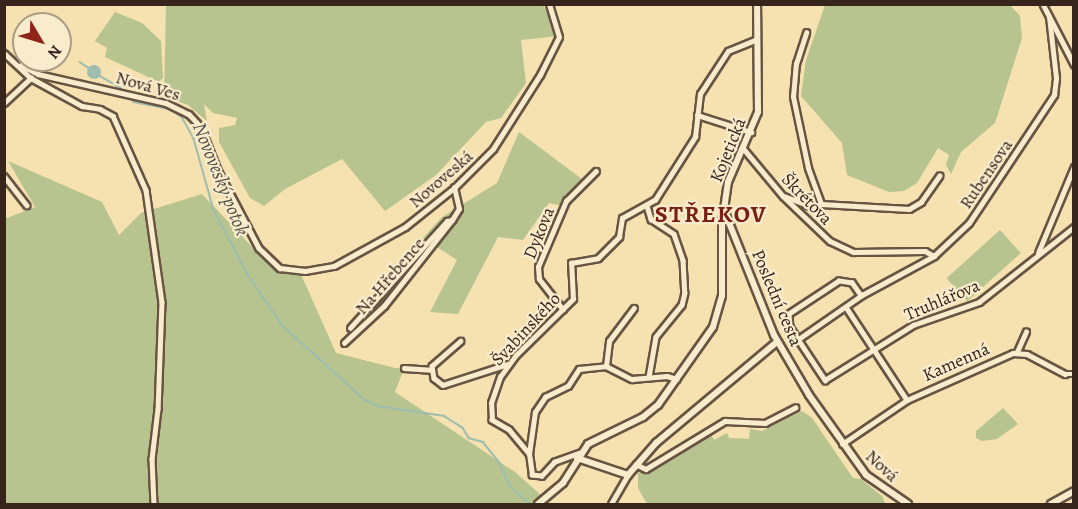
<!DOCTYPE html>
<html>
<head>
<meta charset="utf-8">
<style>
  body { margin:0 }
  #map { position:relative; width:1078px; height:509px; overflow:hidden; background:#f6e1b0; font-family:Alegreya,serif }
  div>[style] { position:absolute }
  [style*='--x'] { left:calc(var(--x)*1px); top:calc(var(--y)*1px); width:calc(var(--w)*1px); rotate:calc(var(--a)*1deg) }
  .green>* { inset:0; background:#b7c48f; transform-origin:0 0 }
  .water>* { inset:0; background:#9dbdae }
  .round { border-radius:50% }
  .stream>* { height:1.5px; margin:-0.75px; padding:0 0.75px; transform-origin:0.75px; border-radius:0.75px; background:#9dbdae }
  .roads { filter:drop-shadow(2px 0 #675442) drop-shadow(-2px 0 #675442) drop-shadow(0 2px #675442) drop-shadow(0 -2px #675442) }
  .minor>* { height:4.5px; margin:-2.25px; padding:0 2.25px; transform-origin:2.25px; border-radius:2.25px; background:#f9eccc }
  .tertiary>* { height:6px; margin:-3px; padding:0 3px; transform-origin:3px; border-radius:3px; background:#f9eccc }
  span { translate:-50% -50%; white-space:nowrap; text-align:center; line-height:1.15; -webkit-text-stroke:4.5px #f9eccc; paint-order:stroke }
  .street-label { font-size:18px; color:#37251d }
  .water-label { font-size:20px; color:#565348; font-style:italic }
  .district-label { font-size:24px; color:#7a1f14; font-weight:700; letter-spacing:1.5px }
  .frame { position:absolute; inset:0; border:6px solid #37251d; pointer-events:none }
  .north { position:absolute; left:12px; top:12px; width:60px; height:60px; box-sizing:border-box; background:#f9eccc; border:2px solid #ab9c86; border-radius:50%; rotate:128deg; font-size:16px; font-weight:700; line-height:24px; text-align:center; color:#37251d }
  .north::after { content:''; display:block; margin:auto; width:21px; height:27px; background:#8f2418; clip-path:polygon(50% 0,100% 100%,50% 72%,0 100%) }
</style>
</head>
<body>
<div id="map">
  <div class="green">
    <i style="clip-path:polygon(166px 5px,543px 5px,558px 36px,521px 40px,526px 83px,501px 118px,486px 122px,436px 175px,385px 211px,342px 159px,285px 189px,264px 206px,250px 198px,219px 142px,219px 128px,235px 125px,237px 118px,213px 113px,204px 104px,207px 121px,188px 105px,164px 96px)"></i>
    <i style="clip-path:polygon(825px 5px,1010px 5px,1020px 16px,1022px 38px,995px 123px,961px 152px,951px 174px,946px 165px,949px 155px,938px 148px,917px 183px,904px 191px,889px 192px,847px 175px,842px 143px,801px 96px,806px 60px)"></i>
    <i style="clip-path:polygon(115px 12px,142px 23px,161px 41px,163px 78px,159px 82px,105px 57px,107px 48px,95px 41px)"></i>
    <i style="clip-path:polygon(519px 132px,586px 182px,563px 206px,549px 203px,523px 240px,498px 237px,458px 314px,430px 312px,457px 260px,423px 238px,442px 217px,497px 183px)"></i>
    <i style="clip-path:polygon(8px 161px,102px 202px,119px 235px,141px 213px,202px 194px,273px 269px,299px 270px,336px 353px,395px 368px,423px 367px,402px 374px,395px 392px,515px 472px,542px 496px,535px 504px,5px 504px,4px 214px,7px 218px,35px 207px)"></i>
    <i style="left:1000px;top:230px;width:31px;height:72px;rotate:48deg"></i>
    <i style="clip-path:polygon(1003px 408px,1018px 424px,997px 439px,982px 441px,976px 438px,976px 431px)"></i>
    <i style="clip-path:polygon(802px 411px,812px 418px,853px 478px,861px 479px,883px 497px,885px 504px,647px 504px,638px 488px,638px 473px,659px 467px,710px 433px,714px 440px,727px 433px,729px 438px,749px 439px,750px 429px,762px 431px)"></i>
  </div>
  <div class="water">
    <i class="round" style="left:87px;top:65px;width:14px;height:14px"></i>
  </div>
  <div class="stream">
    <i style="--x:80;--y:62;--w:11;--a:34"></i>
    <i style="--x:100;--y:76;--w:34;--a:30"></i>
    <i style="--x:131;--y:98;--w:5;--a:53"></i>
    <i style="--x:134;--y:102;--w:37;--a:11"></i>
    <i style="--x:170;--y:109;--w:14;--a:34"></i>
    <i style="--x:182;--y:117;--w:25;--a:61"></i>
    <i style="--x:194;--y:139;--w:74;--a:74.3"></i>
    <i style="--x:214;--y:210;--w:73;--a:62.4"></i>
    <i style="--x:248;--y:275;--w:62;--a:55.5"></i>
    <i style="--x:283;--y:326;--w:110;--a:42.1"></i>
    <i style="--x:365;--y:400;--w:14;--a:25"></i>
    <i style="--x:378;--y:406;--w:67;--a:8.6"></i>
    <i style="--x:444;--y:416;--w:22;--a:32"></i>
    <i style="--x:463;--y:428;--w:12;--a:59"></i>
    <i style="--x:469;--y:438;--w:15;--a:16"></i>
    <i style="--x:483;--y:442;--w:26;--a:51"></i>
    <i style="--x:499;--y:462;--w:26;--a:65"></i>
    <i style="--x:510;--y:486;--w:27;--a:42"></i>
  </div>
  <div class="roads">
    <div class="minor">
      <i style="--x:1043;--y:4;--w:68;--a:62.7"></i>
      <i style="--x:4;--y:53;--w:37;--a:43"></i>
      <i style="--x:31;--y:78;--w:58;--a:28.8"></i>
      <i style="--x:82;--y:106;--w:18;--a:9"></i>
      <i style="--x:100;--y:109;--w:15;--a:28"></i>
      <i style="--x:113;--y:116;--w:81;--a:66"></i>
      <i style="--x:146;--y:190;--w:113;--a:81.9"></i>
      <i style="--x:162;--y:302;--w:107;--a:92.1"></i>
      <i style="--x:158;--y:409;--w:50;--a:96.8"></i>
      <i style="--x:152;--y:459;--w:45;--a:87.5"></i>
      <i style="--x:21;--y:65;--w:19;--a:28"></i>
      <i style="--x:38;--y:74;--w:131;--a:12.8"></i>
      <i style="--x:166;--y:103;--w:25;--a:26"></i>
      <i style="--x:189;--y:114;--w:18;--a:47"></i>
      <i style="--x:201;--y:127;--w:46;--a:68.4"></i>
      <i style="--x:218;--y:170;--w:88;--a:62.3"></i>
      <i style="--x:259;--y:248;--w:29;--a:44"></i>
      <i style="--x:280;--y:268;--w:25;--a:7"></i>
      <i style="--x:305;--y:271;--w:29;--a:-10"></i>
      <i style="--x:334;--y:266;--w:81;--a:-28.8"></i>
      <i style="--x:405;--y:227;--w:63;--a:-38.5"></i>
      <i style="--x:454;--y:188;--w:55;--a:-45"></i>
      <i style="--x:493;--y:149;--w:88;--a:-57.6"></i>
      <i style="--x:540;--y:75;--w:42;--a:-63.4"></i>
      <i style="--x:559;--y:37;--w:34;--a:-107"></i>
      <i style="--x:4;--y:103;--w:37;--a:-43"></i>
      <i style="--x:697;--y:115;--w:57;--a:17.5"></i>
      <i style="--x:743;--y:148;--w:62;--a:50.2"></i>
      <i style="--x:783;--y:196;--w:65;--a:43.8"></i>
      <i style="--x:830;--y:241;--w:26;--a:25"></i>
      <i style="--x:854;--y:252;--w:71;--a:-0.8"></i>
      <i style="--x:925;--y:251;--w:10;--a:29"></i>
      <i style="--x:4;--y:176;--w:37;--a:52"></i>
      <i style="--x:784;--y:196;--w:30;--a:21"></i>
      <i style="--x:812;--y:207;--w:9;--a:-18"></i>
      <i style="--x:821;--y:204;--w:38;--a:-110"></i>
      <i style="--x:808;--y:168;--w:73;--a:-101.9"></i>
      <i style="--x:793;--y:97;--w:33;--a:-85"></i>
      <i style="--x:796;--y:64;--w:33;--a:-72"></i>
      <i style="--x:821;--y:204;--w:88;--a:3.3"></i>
      <i style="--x:909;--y:209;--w:14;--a:-30"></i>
      <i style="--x:921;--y:202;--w:32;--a:-55"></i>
      <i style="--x:647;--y:206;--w:14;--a:73"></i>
      <i style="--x:651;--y:219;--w:27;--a:33"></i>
      <i style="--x:674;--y:234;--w:28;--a:71"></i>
      <i style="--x:683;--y:260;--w:33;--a:87"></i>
      <i style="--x:685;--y:293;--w:12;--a:104"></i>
      <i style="--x:682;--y:305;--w:41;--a:129.1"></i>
      <i style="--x:656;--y:337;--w:41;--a:99.9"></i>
      <i style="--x:1038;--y:253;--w:93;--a:-67.3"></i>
      <i style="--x:861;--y:296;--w:16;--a:-125"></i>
      <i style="--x:852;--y:283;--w:13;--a:-171"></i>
      <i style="--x:839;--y:281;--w:60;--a:146.6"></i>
      <i style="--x:789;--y:314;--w:13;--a:86"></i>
      <i style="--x:790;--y:327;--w:64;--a:56.6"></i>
      <i style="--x:825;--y:380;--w:104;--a:-32"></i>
      <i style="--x:913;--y:325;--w:70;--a:-19.2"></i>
      <i style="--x:979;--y:302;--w:121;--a:-38.3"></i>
      <i style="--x:846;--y:307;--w:111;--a:56.7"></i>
      <i style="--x:563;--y:310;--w:39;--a:-128"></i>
      <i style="--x:539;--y:279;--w:12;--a:-95"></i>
      <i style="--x:538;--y:267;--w:72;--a:-67"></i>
      <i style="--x:566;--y:201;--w:42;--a:-45"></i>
      <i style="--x:350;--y:328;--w:144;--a:-47.8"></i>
      <i style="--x:447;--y:221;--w:5;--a:-11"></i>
      <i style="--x:452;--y:220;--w:13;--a:-58"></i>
      <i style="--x:459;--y:209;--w:22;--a:-103"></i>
      <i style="--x:797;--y:340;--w:79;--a:-34.7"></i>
      <i style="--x:862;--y:295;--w:82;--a:-28.4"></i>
      <i style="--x:934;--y:256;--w:48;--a:-43.3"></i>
      <i style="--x:969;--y:223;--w:154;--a:-56.4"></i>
      <i style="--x:1054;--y:95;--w:17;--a:-83"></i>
      <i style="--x:1056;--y:78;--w:61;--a:-96.5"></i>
      <i style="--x:461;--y:341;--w:38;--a:139"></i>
      <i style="--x:432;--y:366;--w:12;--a:81"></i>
      <i style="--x:434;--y:378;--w:11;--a:38"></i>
      <i style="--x:443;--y:385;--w:68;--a:-17.9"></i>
      <i style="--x:344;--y:343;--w:54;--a:-42.8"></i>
      <i style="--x:384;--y:306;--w:110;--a:-51.7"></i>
      <i style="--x:1017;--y:352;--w:22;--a:-66"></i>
      <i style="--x:606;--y:366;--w:29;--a:27"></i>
      <i style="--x:632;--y:379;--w:35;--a:-5"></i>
      <i style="--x:667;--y:376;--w:10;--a:17"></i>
      <i style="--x:606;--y:366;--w:25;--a:-83"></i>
      <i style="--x:609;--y:341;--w:41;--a:-52.9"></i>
      <i style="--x:404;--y:368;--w:26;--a:4"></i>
      <i style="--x:842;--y:444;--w:78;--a:-34.1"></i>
      <i style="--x:907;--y:400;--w:116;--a:-23.9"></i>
      <i style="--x:1013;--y:353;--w:14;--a:4"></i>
      <i style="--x:1027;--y:354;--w:43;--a:27.8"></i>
      <i style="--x:1065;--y:374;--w:9;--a:0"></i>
      <i style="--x:580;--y:453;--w:27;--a:160"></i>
      <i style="--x:555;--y:462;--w:19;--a:133"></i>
      <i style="--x:542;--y:476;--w:10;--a:-174"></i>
      <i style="--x:532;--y:475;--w:21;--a:-98"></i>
      <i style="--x:529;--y:454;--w:42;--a:-81.9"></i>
      <i style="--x:535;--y:412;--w:18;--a:-56"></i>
      <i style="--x:545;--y:397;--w:25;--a:-26"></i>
      <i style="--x:568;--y:386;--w:20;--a:-57"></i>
      <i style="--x:579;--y:369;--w:27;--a:-6"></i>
      <i style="--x:529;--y:454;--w:31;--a:-130"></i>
      <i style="--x:509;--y:430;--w:20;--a:-150"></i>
      <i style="--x:492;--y:420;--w:17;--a:-93"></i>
      <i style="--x:491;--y:403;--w:28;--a:-71"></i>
      <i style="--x:500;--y:377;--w:27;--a:-54"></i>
      <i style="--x:516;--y:355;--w:80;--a:-44.5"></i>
      <i style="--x:573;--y:299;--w:36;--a:-93"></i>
      <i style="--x:571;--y:263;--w:27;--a:-10"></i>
      <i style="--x:598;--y:258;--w:30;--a:-45"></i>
      <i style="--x:619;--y:237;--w:19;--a:-81"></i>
      <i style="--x:622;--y:218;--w:38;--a:-29"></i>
      <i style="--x:655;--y:200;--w:75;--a:-57.6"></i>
      <i style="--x:695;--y:137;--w:43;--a:-83.4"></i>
      <i style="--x:700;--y:94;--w:51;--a:-56.9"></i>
      <i style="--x:728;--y:51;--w:31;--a:-22"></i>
      <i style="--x:636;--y:464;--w:11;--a:27"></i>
      <i style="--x:646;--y:469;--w:92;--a:-31.3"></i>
      <i style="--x:725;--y:421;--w:40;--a:2.9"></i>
      <i style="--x:765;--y:423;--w:34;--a:-27"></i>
      <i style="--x:611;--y:504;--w:34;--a:-60"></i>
    </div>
    <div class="tertiary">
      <i style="--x:724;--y:210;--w:135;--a:68.2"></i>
      <i style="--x:774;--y:335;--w:69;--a:59.7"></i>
      <i style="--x:809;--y:395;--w:98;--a:54.5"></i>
      <i style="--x:866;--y:475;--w:51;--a:34.6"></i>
      <i style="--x:577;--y:458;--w:54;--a:18.4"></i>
      <i style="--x:628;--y:475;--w:43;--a:-48.8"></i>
      <i style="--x:656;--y:443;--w:158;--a:-39.9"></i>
      <i style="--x:538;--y:504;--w:33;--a:-40"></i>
      <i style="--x:563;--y:483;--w:46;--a:-57.3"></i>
      <i style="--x:588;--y:444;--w:61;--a:-26.1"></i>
      <i style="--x:643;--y:417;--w:19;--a:-39"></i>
      <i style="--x:658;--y:405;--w:95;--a:-54.8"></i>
      <i style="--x:713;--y:327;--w:32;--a:-74"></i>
      <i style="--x:722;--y:296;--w:73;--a:-90"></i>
      <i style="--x:722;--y:223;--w:41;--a:-81.7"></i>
      <i style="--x:728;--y:182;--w:76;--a:-66.8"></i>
      <i style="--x:758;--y:112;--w:108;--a:-90.5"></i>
      <i style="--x:1051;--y:504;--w:26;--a:-29"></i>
    </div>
  </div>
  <div class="street-label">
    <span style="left:148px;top:86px;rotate:16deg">Nová Ves</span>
    <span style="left:728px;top:150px;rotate:-68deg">Kojetická</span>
    <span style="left:986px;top:174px;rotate:-56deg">Rubensova</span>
    <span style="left:441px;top:179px;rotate:-41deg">Novoveská</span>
    <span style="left:807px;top:199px;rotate:46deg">Škrétova</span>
    <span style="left:539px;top:233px;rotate:-68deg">Dykova</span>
    <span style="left:390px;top:276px;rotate:-49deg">Na Hřebence</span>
    <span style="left:777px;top:298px;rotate:67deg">Poslední cesta</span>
    <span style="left:942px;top:300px;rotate:-23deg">Truhlářova</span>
    <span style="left:526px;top:329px;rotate:-47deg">Švabinského</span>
    <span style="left:956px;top:362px;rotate:-24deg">Kamenná</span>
    <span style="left:882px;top:466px;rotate:43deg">Nová</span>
  </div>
  <div class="water-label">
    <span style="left:221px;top:179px;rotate:68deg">Novoveský potok</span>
  </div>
  <div class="district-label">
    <span style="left:711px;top:215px">STŘEKOV</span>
  </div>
  <div class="frame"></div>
  <div class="north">N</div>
</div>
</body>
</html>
